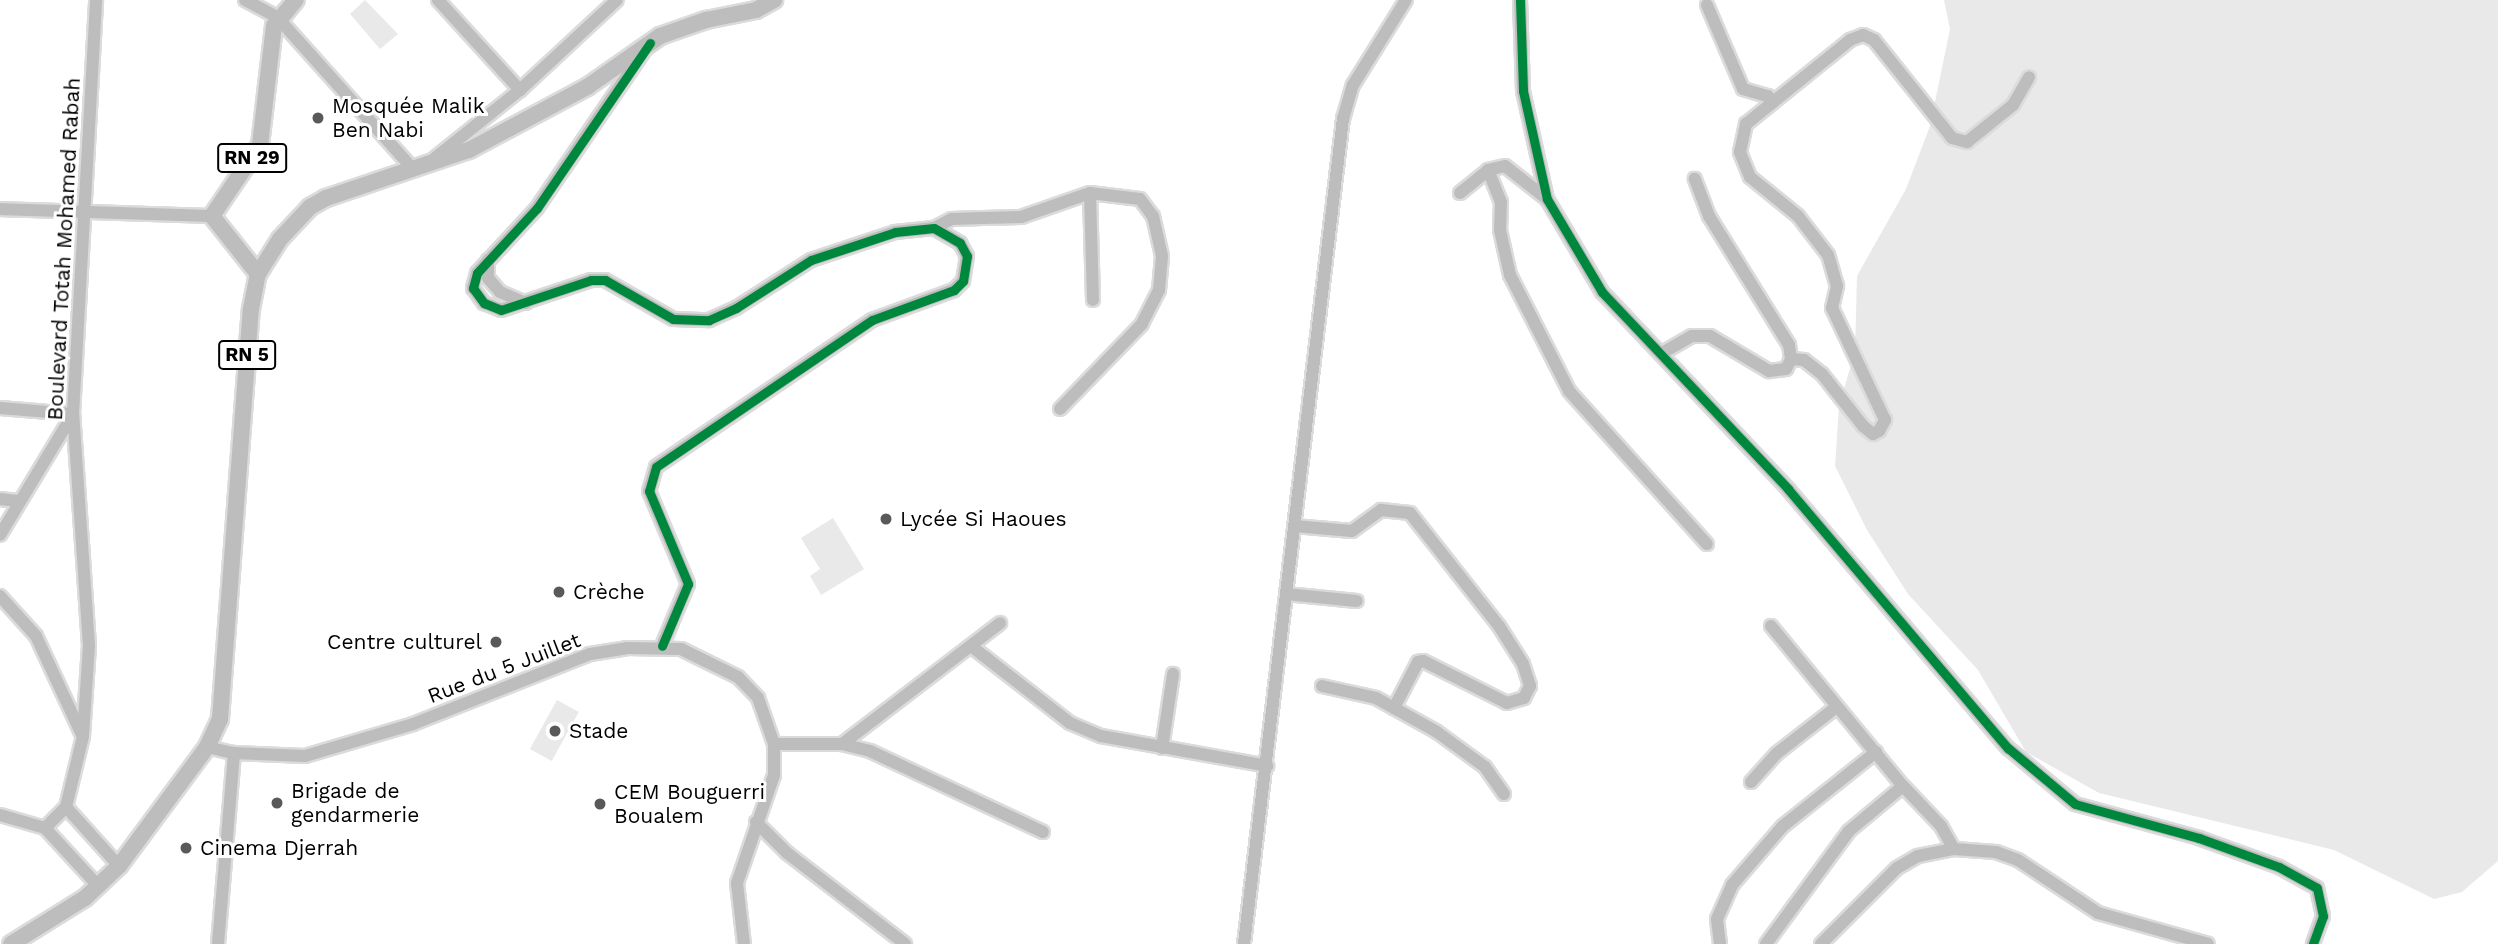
<!DOCTYPE html>
<html>
<head>
<meta charset="utf-8">
<style>
  body { margin:0 }
  #map { position:relative; width:2498px; height:944px; overflow:hidden; background:#fff; font-family:"Work Sans",sans-serif }
  div>[style] { position:absolute }
  [style*='--x'] { left:calc(var(--x)*1px); top:calc(var(--y)*1px); width:calc(var(--w)*1px); rotate:calc(var(--a)*1deg) }
  .green>* { inset:0; background:#e9e9e9; transform-origin:0 0 }
  .roads { filter:drop-shadow(2px 0 #dbdbdb) drop-shadow(-2px 0 #dbdbdb) drop-shadow(0 2px #dbdbdb) drop-shadow(0 -2px #dbdbdb) }
  .minor>* { height:12px; margin:-6px; padding:0 6px; transform-origin:6px; border-radius:6px; background:#bdbdbd }
  .major>* { height:16px; margin:-8px; padding:0 8px; transform-origin:8px; border-radius:8px; background:#bdbdbd }
  .cycleway>* { height:9px; margin:-4.5px; padding:0 4.5px; transform-origin:4.5px; border-radius:4.5px; background:#00873e }
  .dots>* { width:19px; height:19px; translate:-50% -50%; box-sizing:border-box; border:4px solid #fff; border-radius:50% }
  span { translate:-50% -50%; white-space:nowrap; text-align:center; line-height:1.15; -webkit-text-stroke:6px #fff; paint-order:stroke }
  .shield-label span { padding:2px 5px; background:#fff; border:2px solid; border-radius:5px; -webkit-text-stroke-width:0 }
  .shield-label { font-size:19px; color:#000; font-weight:700 }
  .poi-label { font-size:21px; color:#000 }
  .left { translate:0 -50%; text-align:left }
  .right { translate:-100% -50%; text-align:right }
  .street-label { font-size:21px; color:#000 }
</style>
</head>
<body>
<div id="map">
  <div class="green">
    <i style="clip-path:polygon(365px 0,398px 34px,380px 49px,350px 14px)"></i>
    <i style="clip-path:polygon(1944px 0,2498px 0,2498px 861px,2462px 892px,2434px 899px,2334px 850px,2099px 793px,2026px 752px,1978px 670px,1908px 594px,1867px 530px,1835px 466px,1839px 407px,1855px 350px,1857px 276px,1906px 189px,1930px 126px,1950px 29px)"></i>
    <i style="clip-path:polygon(833px 518px,864px 569px,821px 595px,810px 576px,820px 569px,801px 538px)"></i>
    <i style="left:557px;top:700px;width:25px;height:56px;rotate:29deg"></i>
  </div>
  <div class="roads">
    <div class="minor">
      <i style="--x:245;--y:0;--w:36;--a:28"></i>
      <i style="--x:277;--y:17;--w:203;--a:48.2"></i>
      <i style="--x:438;--y:0;--w:122;--a:47.7"></i>
      <i style="--x:1520;--y:0;--w:91;--a:88.1"></i>
      <i style="--x:1523;--y:91;--w:111;--a:77.5"></i>
      <i style="--x:1547;--y:199;--w:108;--a:59.4"></i>
      <i style="--x:1602;--y:292;--w:271;--a:46.6"></i>
      <i style="--x:1788;--y:489;--w:340;--a:49.7"></i>
      <i style="--x:2008;--y:748;--w:87;--a:39.9"></i>
      <i style="--x:2075;--y:804;--w:129;--a:15.3"></i>
      <i style="--x:2199;--y:838;--w:85;--a:19.9"></i>
      <i style="--x:2279;--y:867;--w:43;--a:28.9"></i>
      <i style="--x:2317;--y:888;--w:29;--a:78"></i>
      <i style="--x:2323;--y:916;--w:30;--a:110"></i>
      <i style="--x:1707;--y:5;--w:91;--a:66.8"></i>
      <i style="--x:1743;--y:89;--w:26;--a:16"></i>
      <i style="--x:1768;--y:96;--w:8;--a:60"></i>
      <i style="--x:646;--y:48;--w:194;--a:124.3"></i>
      <i style="--x:537;--y:208;--w:88;--a:132.7"></i>
      <i style="--x:477;--y:273;--w:16;--a:105"></i>
      <i style="--x:473;--y:288;--w:19;--a:54"></i>
      <i style="--x:484;--y:303;--w:18;--a:22"></i>
      <i style="--x:501;--y:310;--w:95;--a:-18.4"></i>
      <i style="--x:591;--y:280;--w:14;--a:0"></i>
      <i style="--x:605;--y:280;--w:78;--a:29.8"></i>
      <i style="--x:673;--y:319;--w:36;--a:2"></i>
      <i style="--x:709;--y:320;--w:30;--a:-24"></i>
      <i style="--x:736;--y:308;--w:89;--a:-32.6"></i>
      <i style="--x:811;--y:260;--w:89;--a:-18.4"></i>
      <i style="--x:895;--y:232;--w:39;--a:-6"></i>
      <i style="--x:934;--y:228;--w:30;--a:30"></i>
      <i style="--x:960;--y:243;--w:15;--a:62"></i>
      <i style="--x:967;--y:256;--w:25;--a:99"></i>
      <i style="--x:963;--y:281;--w:13;--a:135"></i>
      <i style="--x:954;--y:290;--w:87;--a:159.9"></i>
      <i style="--x:872;--y:320;--w:261;--a:145.8"></i>
      <i style="--x:656;--y:467;--w:25;--a:106"></i>
      <i style="--x:649;--y:491;--w:101;--a:67.2"></i>
      <i style="--x:688;--y:584;--w:67;--a:112.8"></i>
      <i style="--x:435;--y:158;--w:109;--a:-38.7"></i>
      <i style="--x:520;--y:90;--w:132;--a:-42.9"></i>
      <i style="--x:1090;--y:193;--w:107;--a:88.4"></i>
      <i style="--x:1460;--y:193;--w:36;--a:-39"></i>
      <i style="--x:1547;--y:199;--w:53;--a:-141.8"></i>
      <i style="--x:1505;--y:166;--w:17;--a:167"></i>
      <i style="--x:1488;--y:170;--w:35;--a:68"></i>
      <i style="--x:1501;--y:202;--w:28;--a:92"></i>
      <i style="--x:1500;--y:230;--w:46;--a:77.5"></i>
      <i style="--x:1510;--y:275;--w:130;--a:63"></i>
      <i style="--x:1569;--y:391;--w:206;--a:48"></i>
      <i style="--x:0;--y:209;--w:212;--a:1.9"></i>
      <i style="--x:934;--y:228;--w:20;--a:-27"></i>
      <i style="--x:952;--y:219;--w:69;--a:-1.7"></i>
      <i style="--x:1021;--y:217;--w:73;--a:-19.2"></i>
      <i style="--x:1090;--y:193;--w:50;--a:6.8"></i>
      <i style="--x:1140;--y:199;--w:21;--a:53"></i>
      <i style="--x:1153;--y:216;--w:41;--a:77.3"></i>
      <i style="--x:1162;--y:256;--w:34;--a:95"></i>
      <i style="--x:1159;--y:290;--w:38;--a:117"></i>
      <i style="--x:1142;--y:324;--w:118;--a:134"></i>
      <i style="--x:488;--y:260;--w:18;--a:90"></i>
      <i style="--x:488;--y:278;--w:18;--a:49"></i>
      <i style="--x:500;--y:292;--w:28;--a:23"></i>
      <i style="--x:1664;--y:352;--w:32;--a:-30"></i>
      <i style="--x:1692;--y:336;--w:18;--a:0"></i>
      <i style="--x:1710;--y:336;--w:69;--a:30.7"></i>
      <i style="--x:1769;--y:371;--w:17;--a:-7"></i>
      <i style="--x:1786;--y:369;--w:11;--a:-63"></i>
      <i style="--x:1791;--y:359;--w:14;--a:-98"></i>
      <i style="--x:1789;--y:345;--w:152;--a:-121.8"></i>
      <i style="--x:1709;--y:216;--w:40;--a:-111"></i>
      <i style="--x:1791;--y:359;--w:13;--a:4"></i>
      <i style="--x:1804;--y:360;--w:23;--a:38"></i>
      <i style="--x:1822;--y:374;--w:66;--a:51.7"></i>
      <i style="--x:1863;--y:426;--w:13;--a:39"></i>
      <i style="--x:1873;--y:434;--w:7;--a:-27"></i>
      <i style="--x:1879;--y:431;--w:13;--a:-61"></i>
      <i style="--x:1885;--y:420;--w:124;--a:-115.3"></i>
      <i style="--x:1832;--y:308;--w:23;--a:-77"></i>
      <i style="--x:1837;--y:286;--w:32;--a:-106"></i>
      <i style="--x:1828;--y:255;--w:49;--a:-127.6"></i>
      <i style="--x:1798;--y:216;--w:62;--a:-140.9"></i>
      <i style="--x:1750;--y:177;--w:27;--a:-112"></i>
      <i style="--x:1740;--y:152;--w:29;--a:-78"></i>
      <i style="--x:1746;--y:124;--w:134;--a:-38.9"></i>
      <i style="--x:1850;--y:40;--w:14;--a:-21"></i>
      <i style="--x:1863;--y:35;--w:12;--a:24"></i>
      <i style="--x:1874;--y:40;--w:125;--a:51.5"></i>
      <i style="--x:1952;--y:138;--w:16;--a:15"></i>
      <i style="--x:1967;--y:142;--w:59;--a:-38.8"></i>
      <i style="--x:2013;--y:105;--w:32;--a:-60"></i>
      <i style="--x:0;--y:408;--w:73;--a:4.7"></i>
      <i style="--x:73;--y:414;--w:141;--a:121.1"></i>
      <i style="--x:0;--y:499;--w:17;--a:7"></i>
      <i style="--x:1294;--y:526;--w:58;--a:4.9"></i>
      <i style="--x:1352;--y:531;--w:36;--a:-36"></i>
      <i style="--x:1381;--y:510;--w:29;--a:6"></i>
      <i style="--x:1410;--y:513;--w:144;--a:51.8"></i>
      <i style="--x:1499;--y:626;--w:45;--a:57.7"></i>
      <i style="--x:1523;--y:664;--w:23;--a:72"></i>
      <i style="--x:1530;--y:686;--w:13;--a:117"></i>
      <i style="--x:1524;--y:698;--w:18;--a:164"></i>
      <i style="--x:1507;--y:703;--w:94;--a:-153.4"></i>
      <i style="--x:1423;--y:661;--w:5;--a:169"></i>
      <i style="--x:1418;--y:662;--w:52;--a:117.6"></i>
      <i style="--x:1286;--y:594;--w:71;--a:5.6"></i>
      <i style="--x:0;--y:596;--w:54;--a:48"></i>
      <i style="--x:36;--y:636;--w:107;--a:65.1"></i>
      <i style="--x:1771;--y:626;--w:207;--a:50.5"></i>
      <i style="--x:971;--y:646;--w:125;--a:37.9"></i>
      <i style="--x:1070;--y:723;--w:34;--a:23"></i>
      <i style="--x:1101;--y:736;--w:169;--a:10.2"></i>
      <i style="--x:1322;--y:686;--w:55;--a:12.5"></i>
      <i style="--x:1376;--y:698;--w:70;--a:29.1"></i>
      <i style="--x:1437;--y:732;--w:59;--a:36.1"></i>
      <i style="--x:1485;--y:767;--w:33;--a:55"></i>
      <i style="--x:774;--y:744;--w:68;--a:0"></i>
      <i style="--x:842;--y:744;--w:29;--a:14"></i>
      <i style="--x:870;--y:751;--w:191;--a:25.1"></i>
      <i style="--x:842;--y:744;--w:199;--a:-37.4"></i>
      <i style="--x:207;--y:747;--w:28;--a:13"></i>
      <i style="--x:234;--y:753;--w:71;--a:2.4"></i>
      <i style="--x:305;--y:756;--w:113;--a:-16.5"></i>
      <i style="--x:413;--y:724;--w:190;--a:-21.6"></i>
      <i style="--x:590;--y:654;--w:37;--a:-9"></i>
      <i style="--x:627;--y:648;--w:54;--a:1.1"></i>
      <i style="--x:681;--y:649;--w:64;--a:26.2"></i>
      <i style="--x:738;--y:677;--w:29;--a:46"></i>
      <i style="--x:758;--y:698;--w:49;--a:70.8"></i>
      <i style="--x:774;--y:744;--w:31;--a:90"></i>
      <i style="--x:774;--y:775;--w:114;--a:108.9"></i>
      <i style="--x:737;--y:883;--w:61;--a:83.5"></i>
      <i style="--x:1162;--y:748;--w:75;--a:-81.5"></i>
      <i style="--x:1751;--y:782;--w:38;--a:-48"></i>
      <i style="--x:1776;--y:754;--w:75;--a:-37.9"></i>
      <i style="--x:66;--y:807;--w:79;--a:48.1"></i>
      <i style="--x:0;--y:815;--w:47;--a:16.1"></i>
      <i style="--x:45;--y:828;--w:80;--a:47.5"></i>
      <i style="--x:756;--y:822;--w:44;--a:45"></i>
      <i style="--x:787;--y:853;--w:149;--a:37.6"></i>
      <i style="--x:45;--y:828;--w:30;--a:-45"></i>
      <i style="--x:66;--y:807;--w:73;--a:-76.5"></i>
      <i style="--x:83;--y:736;--w:90;--a:-86.2"></i>
      <i style="--x:89;--y:646;--w:233;--a:-93.9"></i>
      <i style="--x:73;--y:414;--w:415;--a:-86.8"></i>
      <i style="--x:218;--y:944;--w:192;--a:-85.2"></i>
      <i style="--x:1244;--y:944;--w:831;--a:-83.16"></i>
      <i style="--x:1343;--y:119;--w:35;--a:-74"></i>
      <i style="--x:1353;--y:85;--w:100;--a:-58.1"></i>
      <i style="--x:1720;--y:944;--w:25;--a:-97"></i>
      <i style="--x:1717;--y:919;--w:37;--a:-66"></i>
      <i style="--x:1732;--y:885;--w:78;--a:-49.2"></i>
      <i style="--x:1783;--y:826;--w:119;--a:-38.5"></i>
      <i style="--x:1766;--y:944;--w:140;--a:-53.7"></i>
      <i style="--x:1849;--y:831;--w:70;--a:-39.8"></i>
      <i style="--x:1903;--y:786;--w:55;--a:46.5"></i>
      <i style="--x:1941;--y:826;--w:26;--a:61"></i>
      <i style="--x:1821;--y:944;--w:107;--a:-45"></i>
      <i style="--x:1897;--y:868;--w:24;--a:-30"></i>
      <i style="--x:1918;--y:856;--w:37;--a:-11"></i>
      <i style="--x:1954;--y:849;--w:42;--a:4.1"></i>
      <i style="--x:1996;--y:852;--w:23;--a:20"></i>
      <i style="--x:2018;--y:860;--w:96;--a:33.5"></i>
      <i style="--x:2098;--y:913;--w:114;--a:15.7"></i>
    </div>
    <div class="major">
      <i style="--x:258;--y:274;--w:74;--a:-128.4"></i>
      <i style="--x:212;--y:216;--w:86;--a:-55.9"></i>
      <i style="--x:260;--y:145;--w:120;--a:-83.3"></i>
      <i style="--x:274;--y:26;--w:34;--a:-50"></i>
      <i style="--x:11;--y:944;--w:87;--a:-31.9"></i>
      <i style="--x:85;--y:898;--w:47;--a:-43.3"></i>
      <i style="--x:119;--y:866;--w:148;--a:-53.5"></i>
      <i style="--x:207;--y:747;--w:31;--a:-65"></i>
      <i style="--x:220;--y:719;--w:411;--a:-85.7"></i>
      <i style="--x:251;--y:309;--w:36;--a:-79"></i>
      <i style="--x:258;--y:274;--w:41;--a:-57.8"></i>
      <i style="--x:280;--y:239;--w:44;--a:-46.8"></i>
      <i style="--x:310;--y:207;--w:18;--a:-29"></i>
      <i style="--x:326;--y:198;--w:151;--a:-18.6"></i>
      <i style="--x:469;--y:150;--w:134;--a:-28.1"></i>
      <i style="--x:587;--y:87;--w:89;--a:-34.9"></i>
      <i style="--x:660;--y:36;--w:49;--a:-19.2"></i>
      <i style="--x:706;--y:20;--w:51;--a:-11.3"></i>
      <i style="--x:756;--y:10;--w:21;--a:-29"></i>
    </div>
  </div>
  <div class="cycleway">
    <i style="--x:1520;--y:0;--w:91;--a:88.1"></i>
    <i style="--x:1523;--y:91;--w:111;--a:77.5"></i>
    <i style="--x:1547;--y:199;--w:108;--a:59.4"></i>
    <i style="--x:1602;--y:292;--w:271;--a:46.6"></i>
    <i style="--x:1788;--y:489;--w:340;--a:49.7"></i>
    <i style="--x:2008;--y:748;--w:87;--a:39.9"></i>
    <i style="--x:2075;--y:804;--w:129;--a:15.3"></i>
    <i style="--x:2199;--y:838;--w:85;--a:19.9"></i>
    <i style="--x:2279;--y:867;--w:43;--a:28.9"></i>
    <i style="--x:2317;--y:888;--w:29;--a:78"></i>
    <i style="--x:2323;--y:916;--w:30;--a:110"></i>
    <i style="--x:650;--y:43;--w:200;--a:124.4"></i>
    <i style="--x:537;--y:208;--w:88;--a:132.7"></i>
    <i style="--x:477;--y:273;--w:16;--a:105"></i>
    <i style="--x:473;--y:288;--w:19;--a:54"></i>
    <i style="--x:484;--y:303;--w:18;--a:22"></i>
    <i style="--x:501;--y:310;--w:95;--a:-18.4"></i>
    <i style="--x:591;--y:280;--w:14;--a:0"></i>
    <i style="--x:605;--y:280;--w:78;--a:29.8"></i>
    <i style="--x:673;--y:319;--w:36;--a:2"></i>
    <i style="--x:709;--y:320;--w:30;--a:-24"></i>
    <i style="--x:736;--y:308;--w:89;--a:-32.6"></i>
    <i style="--x:811;--y:260;--w:89;--a:-18.4"></i>
    <i style="--x:895;--y:232;--w:39;--a:-6"></i>
    <i style="--x:934;--y:228;--w:30;--a:30"></i>
    <i style="--x:960;--y:243;--w:15;--a:62"></i>
    <i style="--x:967;--y:256;--w:25;--a:99"></i>
    <i style="--x:963;--y:281;--w:13;--a:135"></i>
    <i style="--x:954;--y:290;--w:87;--a:159.9"></i>
    <i style="--x:872;--y:320;--w:261;--a:145.8"></i>
    <i style="--x:656;--y:467;--w:25;--a:106"></i>
    <i style="--x:649;--y:491;--w:101;--a:67.2"></i>
    <i style="--x:688;--y:584;--w:67;--a:112.8"></i>
  </div>
  <div class="dots">
    <i style="left:318px;top:118px;background:#595959"></i>
    <i style="left:886px;top:519px;background:#595959"></i>
    <i style="left:559px;top:592px;background:#595959"></i>
    <i style="left:496px;top:642px;background:#595959"></i>
    <i style="left:555px;top:731px;background:#595959"></i>
    <i style="left:277px;top:803px;background:#595959"></i>
    <i style="left:600px;top:804px;background:#595959"></i>
    <i style="left:186px;top:848px;background:#595959"></i>
  </div>
  <div class="shield-label">
    <span style="left:252px;top:158px">RN 29</span>
    <span style="left:247px;top:355px">RN 5</span>
  </div>
  <div class="poi-label">
    <span class="left" style="left:332px;top:118px">Mosquée Malik<br>Ben Nabi</span>
    <span class="left" style="left:900px;top:519px">Lycée Si Haoues</span>
    <span class="left" style="left:573px;top:592px">Crèche</span>
    <span class="right" style="left:482px;top:642px">Centre culturel</span>
    <span class="left" style="left:569px;top:731px">Stade</span>
    <span class="left" style="left:291px;top:803px">Brigade de<br>gendarmerie</span>
    <span class="left" style="left:614px;top:804px">CEM Bouguerri<br>Boualem</span>
    <span class="left" style="left:200px;top:848px">Cinema Djerrah</span>
  </div>
  <div class="street-label">
    <span style="left:64px;top:249px;rotate:-87deg">Boulevard Totah Mohamed Rabah</span>
    <span style="left:504px;top:668px;rotate:-21deg">Rue du 5 Juillet</span>
  </div>
</div>
</body>
</html>
